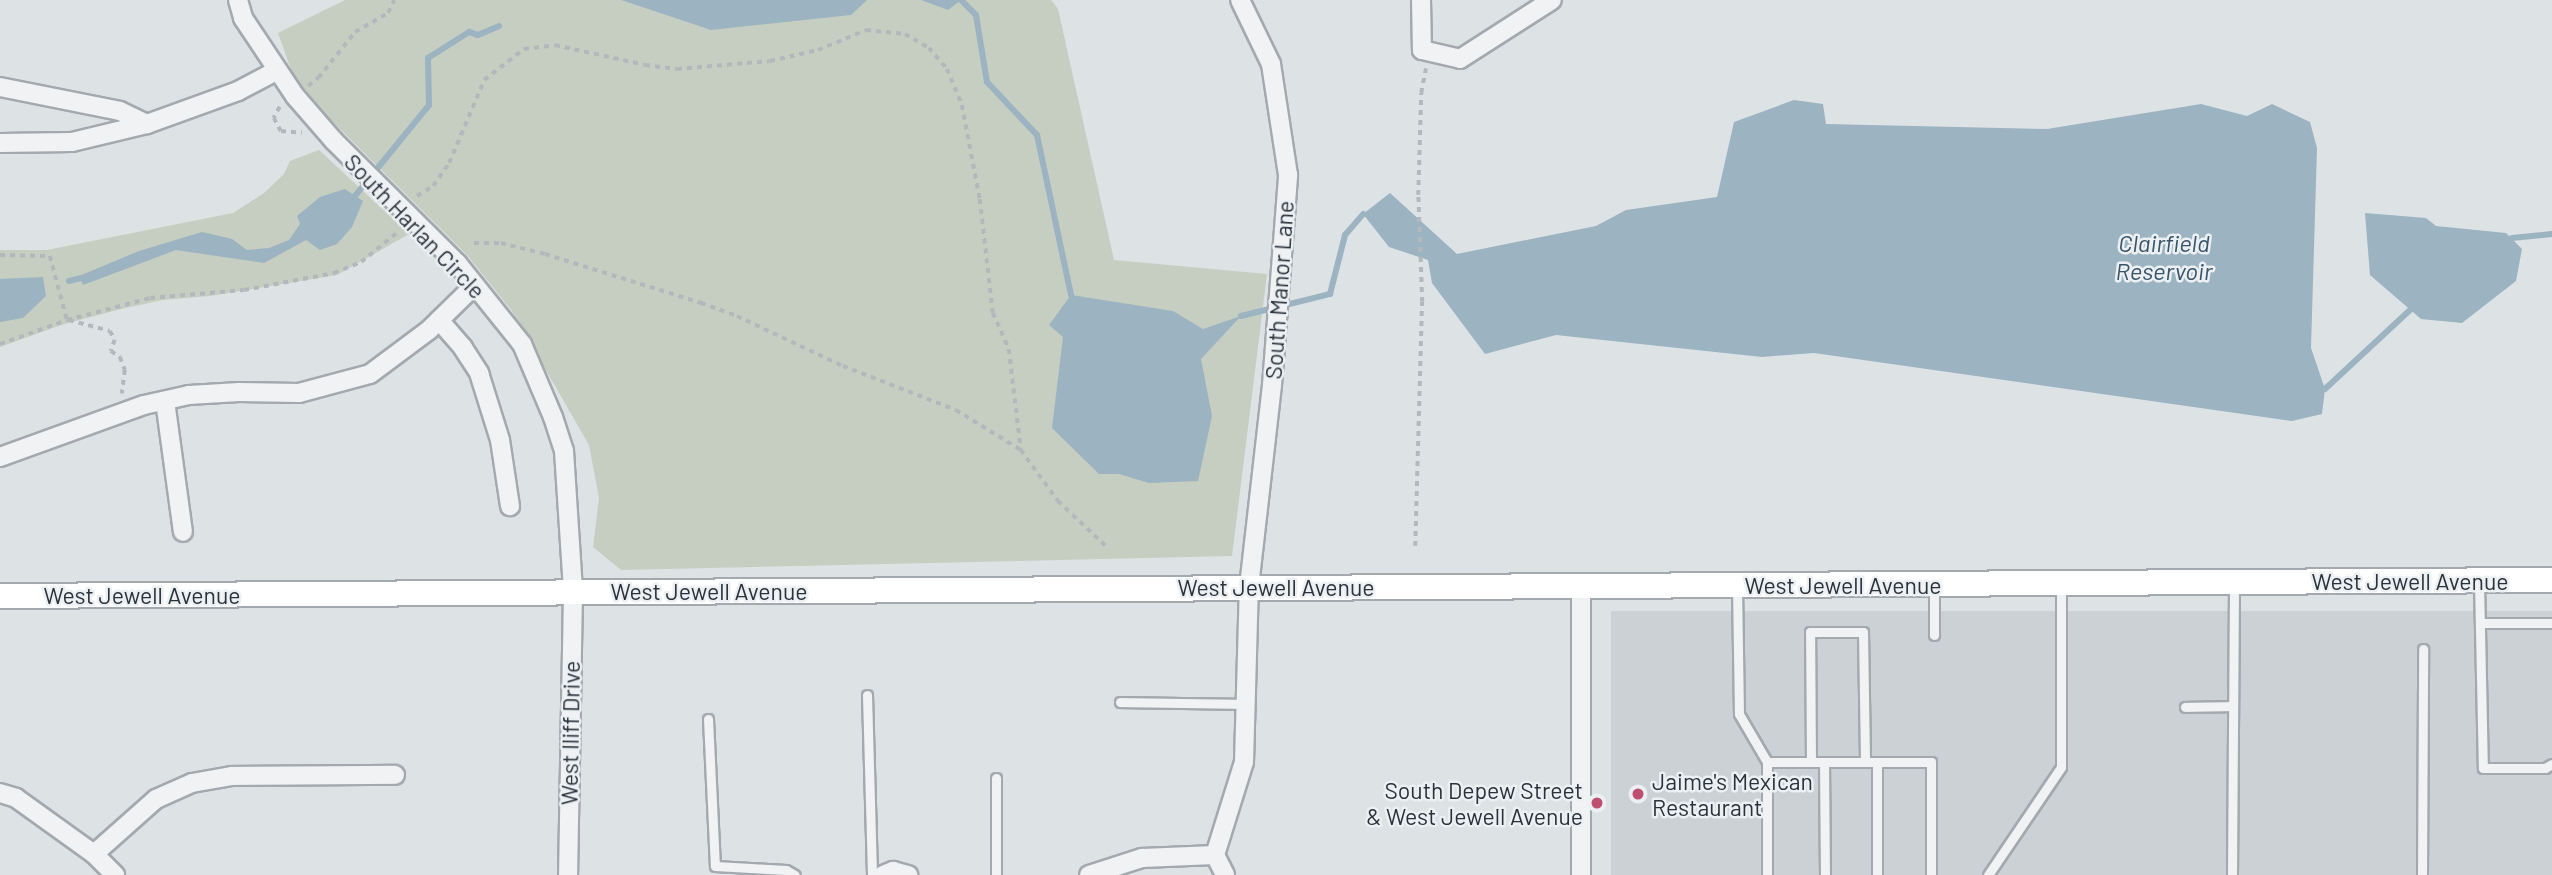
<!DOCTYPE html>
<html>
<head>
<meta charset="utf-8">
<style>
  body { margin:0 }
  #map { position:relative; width:2552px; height:875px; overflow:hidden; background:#dde2e5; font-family:Barlow,sans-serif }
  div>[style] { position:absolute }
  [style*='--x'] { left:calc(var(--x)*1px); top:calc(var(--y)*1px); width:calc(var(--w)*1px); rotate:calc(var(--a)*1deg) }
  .built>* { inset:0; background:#ccd1d6; transform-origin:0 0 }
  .green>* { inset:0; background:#c5cec0 }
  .water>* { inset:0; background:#9cb3c2 }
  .stream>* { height:6px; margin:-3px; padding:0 3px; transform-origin:3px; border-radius:3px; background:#9cb3c2 }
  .path>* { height:3.5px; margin-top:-1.75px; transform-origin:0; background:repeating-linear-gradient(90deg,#b4b8bc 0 5px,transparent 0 10px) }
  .roads { filter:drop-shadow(2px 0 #a3a9ae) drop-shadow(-2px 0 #a3a9ae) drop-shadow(0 2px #a3a9ae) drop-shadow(0 -2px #a3a9ae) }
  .lane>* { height:9px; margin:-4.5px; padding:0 4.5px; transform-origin:4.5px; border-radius:4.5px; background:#f0f2f4 }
  .street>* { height:18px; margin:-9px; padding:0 9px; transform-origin:9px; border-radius:9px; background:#f0f2f4 }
  .secondary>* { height:24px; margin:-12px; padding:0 12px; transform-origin:12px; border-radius:12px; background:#fff }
  .dots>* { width:19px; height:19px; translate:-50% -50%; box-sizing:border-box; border:4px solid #edf0f3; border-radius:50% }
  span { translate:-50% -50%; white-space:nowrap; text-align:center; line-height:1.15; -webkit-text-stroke:5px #edf0f3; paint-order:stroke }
  .street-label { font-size:23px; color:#29313a }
  .poi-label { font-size:23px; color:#29313a }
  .left { translate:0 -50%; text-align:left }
  .right { translate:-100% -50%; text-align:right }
  .water-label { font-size:24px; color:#375469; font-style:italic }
</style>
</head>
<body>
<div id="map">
  <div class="built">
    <i style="left:2552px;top:611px;width:264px;height:941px;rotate:90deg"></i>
  </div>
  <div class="green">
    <i style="clip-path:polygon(345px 0,1051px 0,1058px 9px,1114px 260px,1267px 274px,1232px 556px,621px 570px,593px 547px,599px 498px,589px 445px,512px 311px,468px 256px,326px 115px,293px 75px,278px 33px)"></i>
    <i style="clip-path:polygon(319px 150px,409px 234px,337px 275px,210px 296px,162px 300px,117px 310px,61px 325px,0 347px,0 250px,47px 250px,233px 213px,264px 193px,284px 174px,290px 161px)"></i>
  </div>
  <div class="water">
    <i style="clip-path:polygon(621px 0,867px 0,851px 15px,711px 30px)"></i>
    <i style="clip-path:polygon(921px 0,961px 0,948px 10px)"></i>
    <i style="clip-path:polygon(1794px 100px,1823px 104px,1826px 124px,2047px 129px,2201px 104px,2247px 116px,2272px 104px,2310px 122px,2317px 148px,2311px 348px,2325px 389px,2322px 414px,2292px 421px,1814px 353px,1762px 357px,1556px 335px,1485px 354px,1432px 283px,1428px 260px,1389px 247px,1363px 214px,1390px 193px,1457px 254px,1596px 226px,1626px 210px,1717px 197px,1734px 122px)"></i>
    <i style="clip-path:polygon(345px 189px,363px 201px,352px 227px,337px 244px,320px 250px,306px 240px,264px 263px,176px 250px,83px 285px,79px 276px,139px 251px,202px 232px,232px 239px,247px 250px,269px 248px,289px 240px,300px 224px,297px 216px,320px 197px)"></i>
    <i style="clip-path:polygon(2365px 213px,2426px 218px,2436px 226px,2506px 233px,2522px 249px,2516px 281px,2462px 323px,2421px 319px,2370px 275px)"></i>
    <i style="clip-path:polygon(43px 277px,46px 296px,23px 318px,0 322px,0 279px)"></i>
    <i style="clip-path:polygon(1071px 295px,1173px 311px,1203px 329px,1241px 316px,1201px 359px,1212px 416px,1198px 481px,1149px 483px,1119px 474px,1099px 474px,1052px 428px,1063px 337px,1049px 325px)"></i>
  </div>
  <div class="stream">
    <i style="--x:961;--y:0;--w:21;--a:45"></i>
    <i style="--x:976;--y:15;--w:68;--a:80.7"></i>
    <i style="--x:987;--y:82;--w:73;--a:46.7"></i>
    <i style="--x:1037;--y:135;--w:164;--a:78"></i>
    <i style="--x:350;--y:202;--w:125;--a:-50.8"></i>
    <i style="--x:429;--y:105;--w:47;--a:-91.2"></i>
    <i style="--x:428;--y:58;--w:49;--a:-32.4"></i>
    <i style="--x:469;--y:32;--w:9;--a:18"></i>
    <i style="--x:478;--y:35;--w:23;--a:-23"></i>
    <i style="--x:2512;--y:238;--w:40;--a:-5.7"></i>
    <i style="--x:69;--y:281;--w:18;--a:-13"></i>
    <i style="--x:1241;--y:316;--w:92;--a:-13.9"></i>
    <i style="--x:1330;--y:294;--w:61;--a:-75.7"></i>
    <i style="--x:1345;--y:235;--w:28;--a:-49"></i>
    <i style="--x:2325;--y:389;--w:116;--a:-42.9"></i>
  </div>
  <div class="path">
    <i style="--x:308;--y:86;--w:13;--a:-39"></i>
    <i style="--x:318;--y:78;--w:59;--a:-51.2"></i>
    <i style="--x:355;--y:32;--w:38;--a:-30"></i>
    <i style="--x:388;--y:13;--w:14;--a:-65"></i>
    <i style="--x:280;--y:107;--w:13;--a:119"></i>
    <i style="--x:274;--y:118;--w:15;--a:62"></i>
    <i style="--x:281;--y:131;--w:21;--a:5"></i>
    <i style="--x:417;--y:196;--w:19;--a:-32"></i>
    <i style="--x:433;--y:186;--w:28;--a:-55"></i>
    <i style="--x:449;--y:163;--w:90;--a:-67.1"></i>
    <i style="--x:484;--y:80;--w:51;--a:-37.8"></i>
    <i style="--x:524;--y:49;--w:31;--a:-7"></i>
    <i style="--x:555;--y:45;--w:92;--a:12.5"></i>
    <i style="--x:645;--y:65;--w:32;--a:7"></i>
    <i style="--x:677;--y:69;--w:93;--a:-4.9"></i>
    <i style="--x:770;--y:61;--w:49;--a:-12.9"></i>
    <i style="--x:818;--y:50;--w:52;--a:-22.6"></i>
    <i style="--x:866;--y:30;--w:39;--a:6"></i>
    <i style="--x:905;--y:34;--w:28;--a:30"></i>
    <i style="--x:929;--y:48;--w:28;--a:49"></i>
    <i style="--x:947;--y:69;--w:39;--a:67"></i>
    <i style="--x:962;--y:105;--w:96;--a:79.2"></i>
    <i style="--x:980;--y:199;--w:115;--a:83.5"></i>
    <i style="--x:993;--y:313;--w:39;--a:66"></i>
    <i style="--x:1009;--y:349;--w:102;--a:83.2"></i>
    <i style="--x:474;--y:243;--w:27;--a:0"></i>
    <i style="--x:501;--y:243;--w:45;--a:14"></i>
    <i style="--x:545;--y:254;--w:164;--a:17.4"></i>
    <i style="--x:701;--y:303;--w:38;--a:20"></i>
    <i style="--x:737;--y:316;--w:117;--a:25.3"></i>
    <i style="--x:843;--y:366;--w:121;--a:21.3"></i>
    <i style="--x:956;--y:410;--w:76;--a:31.6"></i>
    <i style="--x:1021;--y:450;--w:63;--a:54"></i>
    <i style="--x:1058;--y:501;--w:66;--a:43.2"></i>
    <i style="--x:0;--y:255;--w:50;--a:1.1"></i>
    <i style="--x:50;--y:256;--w:66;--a:75.1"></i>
    <i style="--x:69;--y:320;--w:42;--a:15"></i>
    <i style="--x:110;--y:331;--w:10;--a:61"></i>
    <i style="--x:115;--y:340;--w:12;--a:110"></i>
    <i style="--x:111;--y:351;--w:11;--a:34"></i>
    <i style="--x:120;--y:357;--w:14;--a:69"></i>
    <i style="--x:125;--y:370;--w:24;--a:97"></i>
    <i style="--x:0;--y:344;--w:71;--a:-19.7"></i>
    <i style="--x:67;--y:320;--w:86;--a:-14.8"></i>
    <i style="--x:150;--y:298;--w:94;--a:-4.9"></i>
    <i style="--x:244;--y:290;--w:92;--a:-10.7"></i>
    <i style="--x:334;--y:273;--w:29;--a:-22"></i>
    <i style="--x:361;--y:262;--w:49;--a:-39.2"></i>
    <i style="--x:1415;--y:546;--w:244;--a:-88.4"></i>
    <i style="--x:1422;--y:302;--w:107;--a:-92.1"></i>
    <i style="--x:1418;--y:195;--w:102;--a:-88.3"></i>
    <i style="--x:1421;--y:93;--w:25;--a:-79"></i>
  </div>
  <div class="roads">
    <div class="lane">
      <i style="--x:2479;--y:582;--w:186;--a:88.8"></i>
      <i style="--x:2483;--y:768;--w:62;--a:0"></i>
      <i style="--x:2545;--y:768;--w:8;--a:-30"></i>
      <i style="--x:1934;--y:584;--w:51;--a:90"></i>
      <i style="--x:1737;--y:587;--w:127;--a:89.1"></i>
      <i style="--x:1739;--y:714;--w:56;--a:59.7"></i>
      <i style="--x:1767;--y:762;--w:113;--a:90"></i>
      <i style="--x:2480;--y:623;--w:72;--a:0"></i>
      <i style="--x:867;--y:695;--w:180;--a:88.4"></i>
      <i style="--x:1120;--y:702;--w:125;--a:0.9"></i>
      <i style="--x:2185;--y:707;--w:48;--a:-1.2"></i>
      <i style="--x:708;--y:719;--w:147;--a:87.3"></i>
      <i style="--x:715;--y:866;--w:71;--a:3.2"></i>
      <i style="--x:786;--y:870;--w:10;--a:29"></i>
      <i style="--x:1767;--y:762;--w:164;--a:0"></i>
      <i style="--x:1931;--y:762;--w:113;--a:90"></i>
      <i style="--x:1811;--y:762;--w:130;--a:-90.4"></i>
      <i style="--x:1810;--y:632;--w:53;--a:0"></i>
      <i style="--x:1863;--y:632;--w:130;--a:89.1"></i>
      <i style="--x:1824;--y:762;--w:113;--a:89.5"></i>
      <i style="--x:1877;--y:762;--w:113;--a:90"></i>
      <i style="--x:996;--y:778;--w:97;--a:90"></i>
      <i style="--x:1988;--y:875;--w:130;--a:-55.9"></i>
      <i style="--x:2061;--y:767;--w:182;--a:-90"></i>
      <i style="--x:2232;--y:875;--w:292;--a:-89.6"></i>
      <i style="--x:2422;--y:875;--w:226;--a:-89.7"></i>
    </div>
    <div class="street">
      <i style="--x:238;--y:0;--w:19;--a:74"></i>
      <i style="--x:243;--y:18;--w:94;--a:56.3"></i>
      <i style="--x:295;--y:96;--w:60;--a:49.1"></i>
      <i style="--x:334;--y:141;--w:173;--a:44.8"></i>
      <i style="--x:457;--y:263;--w:104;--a:51.3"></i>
      <i style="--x:522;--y:344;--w:79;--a:67"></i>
      <i style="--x:553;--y:417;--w:36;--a:72"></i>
      <i style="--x:564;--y:451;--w:141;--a:86.3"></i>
      <i style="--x:573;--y:592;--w:283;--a:91"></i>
      <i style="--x:1421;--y:0;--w:50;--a:88.9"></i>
      <i style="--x:1422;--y:50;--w:39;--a:13"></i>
      <i style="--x:1460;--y:59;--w:109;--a:-32.7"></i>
      <i style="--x:0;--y:87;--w:122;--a:11.3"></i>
      <i style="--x:120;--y:111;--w:30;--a:26"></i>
      <i style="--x:0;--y:143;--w:72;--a:-0.8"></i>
      <i style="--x:72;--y:142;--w:77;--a:-13.5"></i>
      <i style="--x:147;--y:124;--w:97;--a:-19.9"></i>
      <i style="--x:238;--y:91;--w:43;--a:-27.8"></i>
      <i style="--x:439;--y:320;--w:37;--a:49"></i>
      <i style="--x:463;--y:348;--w:30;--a:57"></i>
      <i style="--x:479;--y:373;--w:70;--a:72.6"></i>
      <i style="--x:500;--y:440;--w:67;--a:81.4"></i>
      <i style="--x:165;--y:401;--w:132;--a:82.2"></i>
      <i style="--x:0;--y:457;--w:153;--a:-19.9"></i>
      <i style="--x:144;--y:405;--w:46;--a:-12.5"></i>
      <i style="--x:189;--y:395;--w:50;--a:-3.4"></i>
      <i style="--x:239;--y:392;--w:60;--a:1"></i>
      <i style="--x:299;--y:393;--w:73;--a:-15"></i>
      <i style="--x:370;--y:374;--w:74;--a:-36.7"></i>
      <i style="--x:429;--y:330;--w:64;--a:-44.4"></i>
      <i style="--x:1581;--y:586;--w:289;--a:90"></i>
      <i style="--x:0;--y:793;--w:17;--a:17"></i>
      <i style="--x:16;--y:798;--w:96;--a:35.7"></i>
      <i style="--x:94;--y:854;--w:30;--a:45"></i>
      <i style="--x:94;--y:854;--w:83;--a:-41.6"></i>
      <i style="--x:156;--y:799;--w:39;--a:-24"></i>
      <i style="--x:192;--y:783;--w:41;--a:-9.9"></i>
      <i style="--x:232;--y:776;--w:163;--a:-0.4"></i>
      <i style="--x:1215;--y:855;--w:97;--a:-72.7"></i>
      <i style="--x:1244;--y:762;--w:175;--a:-88.4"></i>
      <i style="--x:1249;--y:587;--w:203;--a:-83.5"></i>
      <i style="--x:1272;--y:385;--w:211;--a:-85.6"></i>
      <i style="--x:1288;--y:175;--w:112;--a:-98.7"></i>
      <i style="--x:1271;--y:64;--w:71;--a:-115.8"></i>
      <i style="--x:883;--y:875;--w:11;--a:-22"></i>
      <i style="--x:893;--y:871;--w:16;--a:15"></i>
      <i style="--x:1089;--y:875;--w:56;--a:-17.8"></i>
      <i style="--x:1142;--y:858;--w:73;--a:-2.4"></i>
      <i style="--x:1215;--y:855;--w:22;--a:63"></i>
    </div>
    <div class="secondary">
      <i style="--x:0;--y:596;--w:2552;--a:-0.36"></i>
    </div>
  </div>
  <div class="dots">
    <i style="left:1638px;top:794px;background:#be4f6e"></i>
    <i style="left:1597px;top:803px;background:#be4f6e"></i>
  </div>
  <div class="street-label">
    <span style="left:415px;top:226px;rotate:46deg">South Harlan Circle</span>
    <span style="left:1279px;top:290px;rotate:-86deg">South Manor Lane</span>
    <span style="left:2410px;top:581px">West Jewell Avenue</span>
    <span style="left:1843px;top:585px">West Jewell Avenue</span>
    <span style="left:1276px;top:587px">West Jewell Avenue</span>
    <span style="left:709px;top:591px">West Jewell Avenue</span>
    <span style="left:142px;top:595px">West Jewell Avenue</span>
    <span style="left:570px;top:733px;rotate:-89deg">West Iliff Drive</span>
  </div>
  <div class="poi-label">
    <span class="left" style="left:1652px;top:794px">Jaime's Mexican<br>Restaurant</span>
    <span class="right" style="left:1583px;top:803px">South Depew Street<br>&amp; West Jewell Avenue</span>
  </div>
  <div class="water-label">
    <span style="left:2164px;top:257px">Clairfield<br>Reservoir</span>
  </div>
</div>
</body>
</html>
